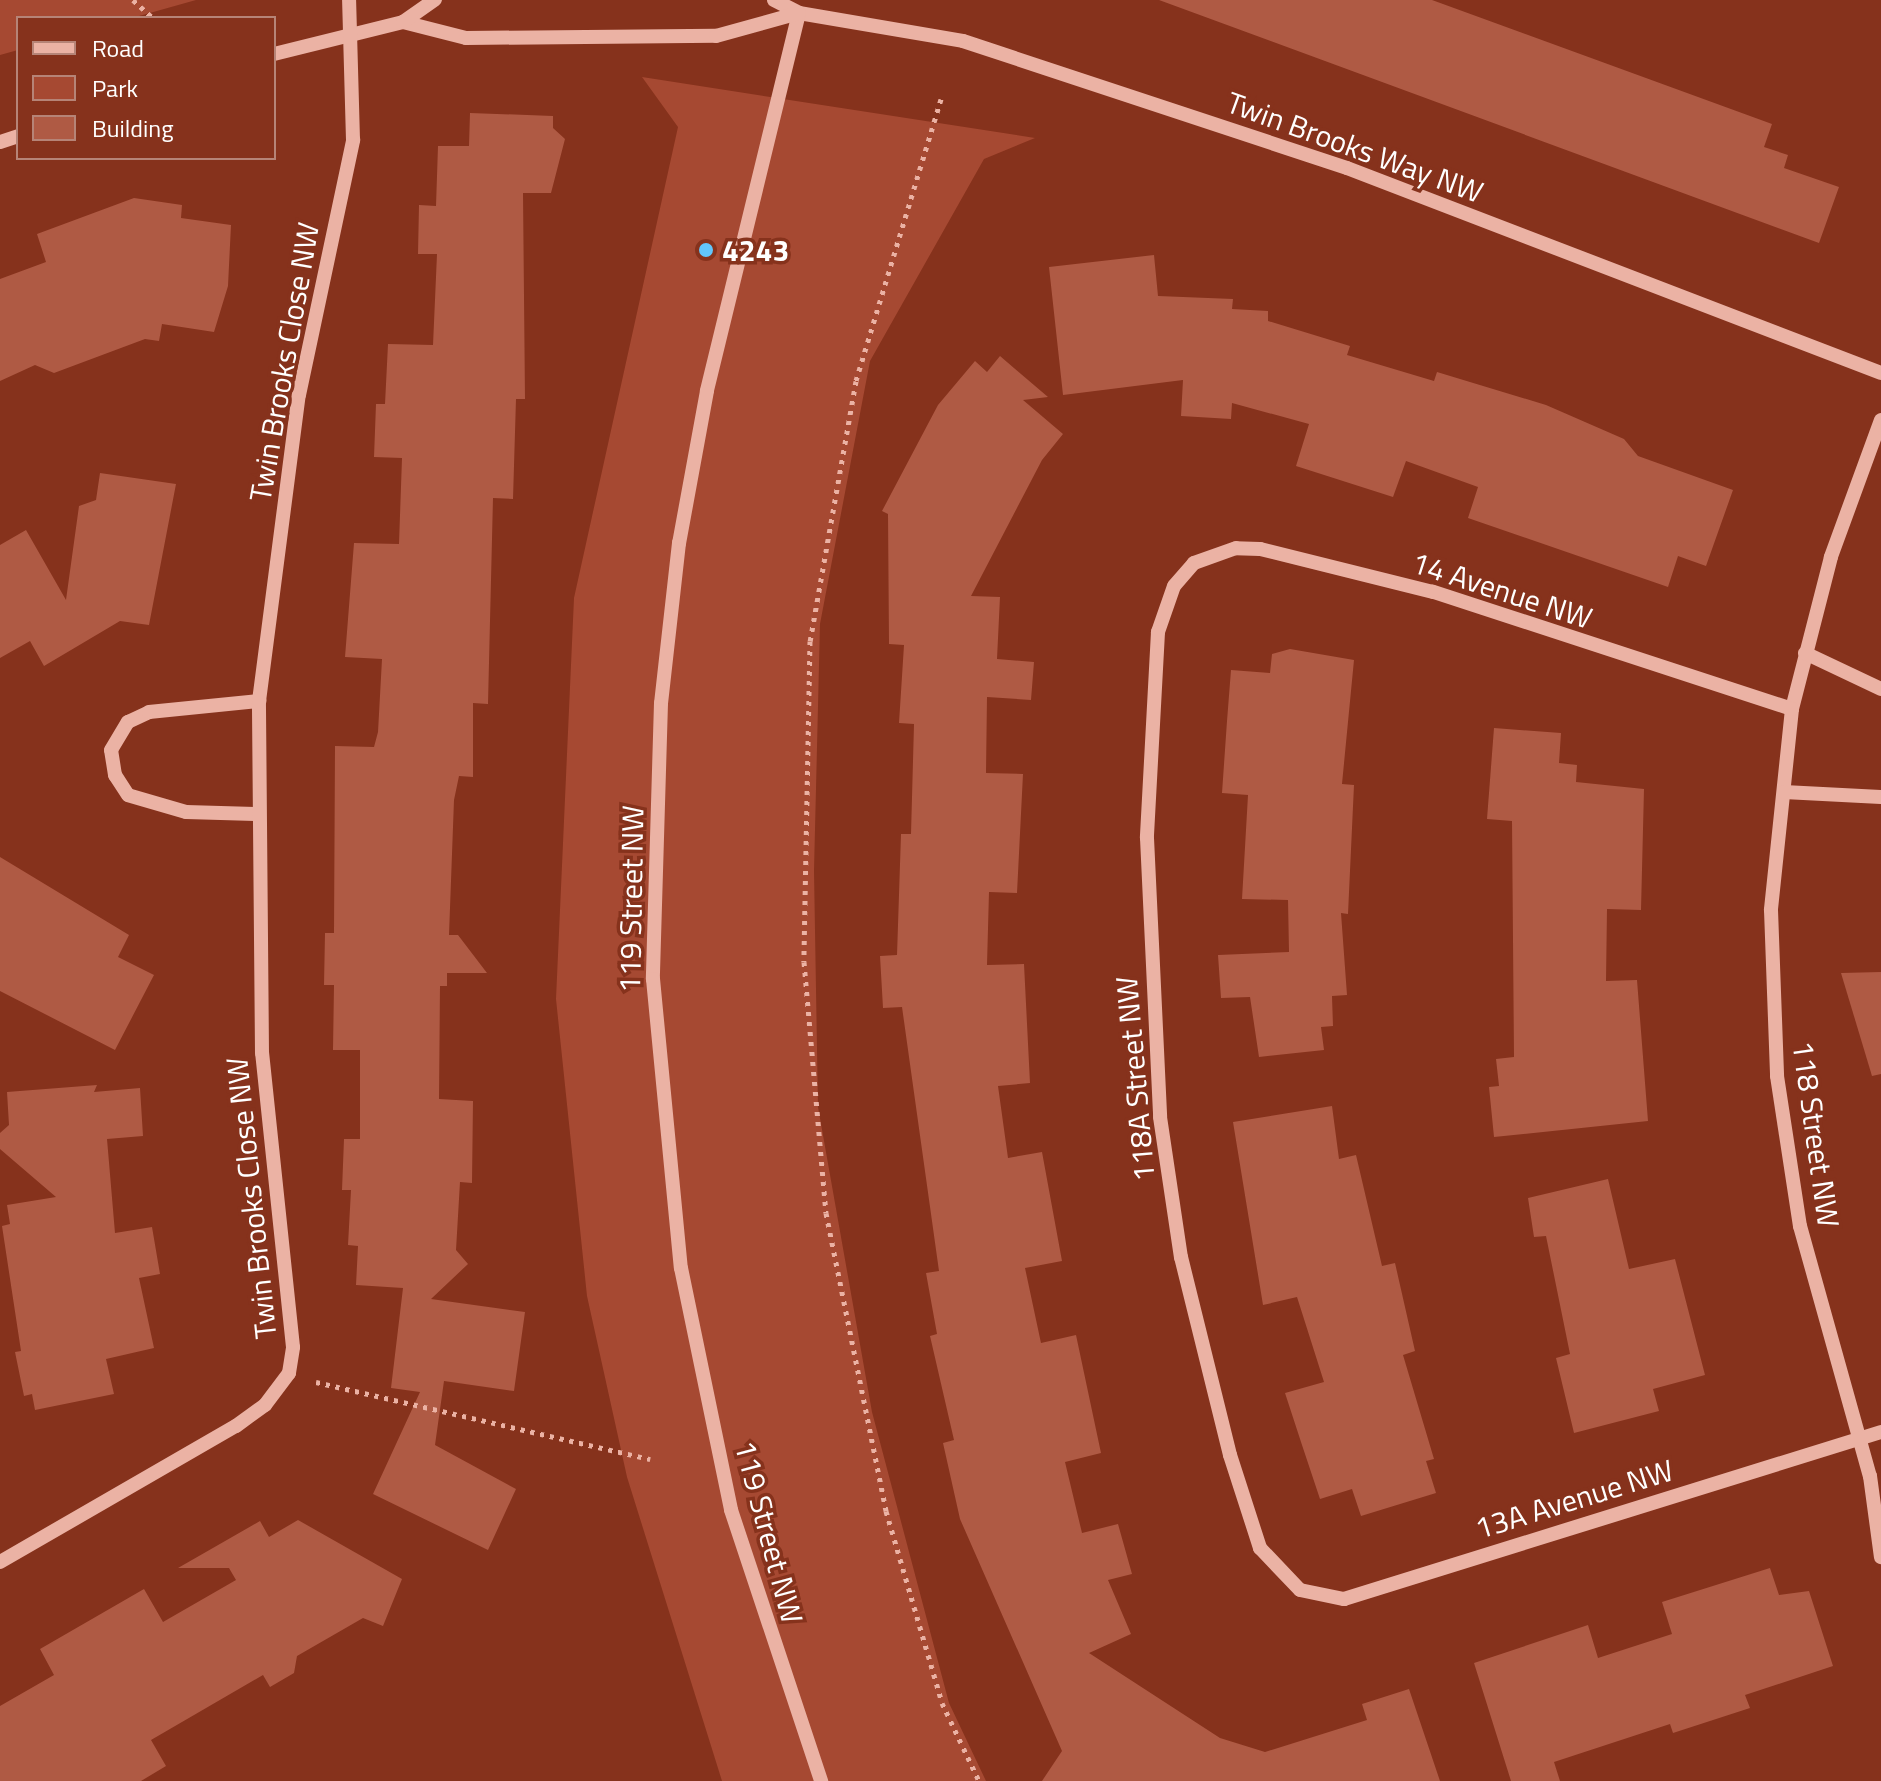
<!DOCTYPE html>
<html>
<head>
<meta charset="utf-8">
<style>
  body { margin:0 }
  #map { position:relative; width:1881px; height:1781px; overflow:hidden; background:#86321c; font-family:"Titillium Web",sans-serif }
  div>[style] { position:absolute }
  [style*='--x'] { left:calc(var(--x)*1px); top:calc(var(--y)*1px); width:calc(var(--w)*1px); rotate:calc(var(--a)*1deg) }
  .green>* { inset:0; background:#a64932 }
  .building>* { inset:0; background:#af5a44 }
  .path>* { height:5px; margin-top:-2.5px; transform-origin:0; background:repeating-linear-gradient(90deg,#ebb2a4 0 4px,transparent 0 10px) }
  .minor>* { height:14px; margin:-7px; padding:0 7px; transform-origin:7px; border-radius:7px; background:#ebb2a4 }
  .dots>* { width:22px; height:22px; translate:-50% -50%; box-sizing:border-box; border:4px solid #86321c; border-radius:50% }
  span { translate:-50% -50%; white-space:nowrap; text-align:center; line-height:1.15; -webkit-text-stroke:7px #86321c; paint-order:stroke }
  .street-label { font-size:30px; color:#fff }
  .poi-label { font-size:30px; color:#fff; font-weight:700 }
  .left { translate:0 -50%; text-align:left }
  .legend { position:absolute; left:16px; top:16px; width:260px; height:144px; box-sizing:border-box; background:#86321c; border:2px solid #b68477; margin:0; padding:10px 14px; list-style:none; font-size:24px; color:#fff }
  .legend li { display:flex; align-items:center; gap:16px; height:40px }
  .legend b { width:40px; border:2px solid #b68477 }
</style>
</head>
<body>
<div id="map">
  <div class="green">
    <i style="clip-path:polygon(0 0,196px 0,132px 18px,18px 18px,18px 50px,0 55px)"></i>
    <i style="clip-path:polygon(642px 77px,1035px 138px,984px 159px,870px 361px,820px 624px,814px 871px,818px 1107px,872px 1412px,949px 1703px,986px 1781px,722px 1781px,627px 1477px,587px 1296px,556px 999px,574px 598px,678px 127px)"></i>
  </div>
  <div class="building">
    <i style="clip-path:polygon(1159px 0,1432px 0,1772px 124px,1764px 147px,1788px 155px,1784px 168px,1839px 187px,1819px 243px)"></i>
    <i style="clip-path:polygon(470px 113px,553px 116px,553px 128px,565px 139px,551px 193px,523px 193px,525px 399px,516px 399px,513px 499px,493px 498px,488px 704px,473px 703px,473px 777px,459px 776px,454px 800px,449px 935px,458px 935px,487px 973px,447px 973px,447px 986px,440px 986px,439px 1099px,473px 1101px,472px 1183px,460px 1182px,456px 1250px,468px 1264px,431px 1299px,525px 1312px,514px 1391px,444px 1381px,435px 1445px,516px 1489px,488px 1550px,373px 1494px,420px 1392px,391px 1388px,403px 1288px,356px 1285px,358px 1246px,348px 1245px,351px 1190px,342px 1190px,344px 1139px,360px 1139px,360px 1050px,333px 1050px,334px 985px,324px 985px,325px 933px,334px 933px,335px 746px,374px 747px,378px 732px,382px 659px,345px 657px,354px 543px,399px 544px,402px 458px,374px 457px,376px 404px,385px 404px,388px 344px,433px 345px,437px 254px,418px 254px,419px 205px,436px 206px,438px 146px,469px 146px)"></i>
    <i style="clip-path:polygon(134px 198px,182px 205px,181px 218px,231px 225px,228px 286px,214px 332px,162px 324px,159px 341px,145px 339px,54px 373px,35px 365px,0 381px,0 279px,46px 262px,37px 234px)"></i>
    <i style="clip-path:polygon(1154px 255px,1158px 296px,1233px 299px,1232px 309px,1268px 311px,1268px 321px,1350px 346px,1347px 355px,1434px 381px,1437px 372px,1546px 405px,1624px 439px,1638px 456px,1733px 490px,1706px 566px,1678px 556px,1668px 587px,1468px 518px,1478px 487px,1406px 461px,1393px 497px,1296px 466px,1309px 424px,1232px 403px,1231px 419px,1181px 416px,1183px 380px,1063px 395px,1049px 267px)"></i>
    <i style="clip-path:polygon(1000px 356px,1048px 397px,1023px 400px,1063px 434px,1042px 460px,971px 596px,1000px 597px,997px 659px,1034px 662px,1031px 700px,987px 697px,986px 773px,1023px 774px,1017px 893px,989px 892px,987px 965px,1024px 964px,1030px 1083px,998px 1086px,1008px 1158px,1042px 1152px,1062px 1261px,1025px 1268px,1041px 1343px,1076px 1335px,1101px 1453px,1065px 1462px,1082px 1533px,1118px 1524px,1132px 1574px,1108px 1580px,1131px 1634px,1089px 1653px,1220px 1738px,1265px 1752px,1367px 1720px,1362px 1704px,1409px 1689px,1440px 1781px,1042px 1781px,1062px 1751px,960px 1519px,943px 1443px,954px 1440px,930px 1336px,937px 1334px,926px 1273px,939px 1271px,902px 1007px,883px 1008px,880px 956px,897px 955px,901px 834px,911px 834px,914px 724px,899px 723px,904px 645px,889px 644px,888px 514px,882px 511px,938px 405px,975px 361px,987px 372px)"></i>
    <i style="clip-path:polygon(100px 473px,176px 484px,149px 625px,120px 621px,44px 666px,30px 641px,0 658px,0 545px,26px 530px,66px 600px,79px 506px,96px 500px)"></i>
    <i style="clip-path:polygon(1290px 649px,1354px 660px,1342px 784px,1354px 785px,1348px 914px,1341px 913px,1347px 995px,1332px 996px,1333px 1026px,1321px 1027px,1324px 1050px,1259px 1057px,1250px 997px,1221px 998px,1218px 955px,1289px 952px,1288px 900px,1242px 899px,1248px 795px,1222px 793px,1227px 721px,1231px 670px,1270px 673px,1272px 654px)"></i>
    <i style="clip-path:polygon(1494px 728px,1561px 733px,1559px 763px,1577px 765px,1576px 782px,1644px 789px,1641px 910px,1607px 909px,1606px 981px,1637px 980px,1648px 1121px,1494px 1137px,1489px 1087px,1499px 1086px,1496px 1059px,1514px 1057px,1512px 821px,1487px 819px)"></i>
    <i style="clip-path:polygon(0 857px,129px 935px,118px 957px,154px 975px,115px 1050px,0 991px)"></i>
    <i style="clip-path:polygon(1881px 972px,1881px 1074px,1872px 1076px,1841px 973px)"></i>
    <i style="clip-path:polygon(97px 1085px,94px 1092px,140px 1088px,143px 1136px,107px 1139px,115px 1233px,152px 1227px,160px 1274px,139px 1278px,154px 1348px,106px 1359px,114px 1394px,35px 1410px,32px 1394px,24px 1396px,15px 1352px,21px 1351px,2px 1226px,10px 1224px,7px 1205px,56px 1197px,0 1149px,0 1133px,9px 1125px,7px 1092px)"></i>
    <i style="clip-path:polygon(1332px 1106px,1339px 1159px,1356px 1155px,1382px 1266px,1395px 1263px,1415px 1351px,1403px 1355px,1434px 1459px,1426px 1461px,1436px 1493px,1361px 1516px,1352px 1489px,1320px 1499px,1301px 1442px,1285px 1393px,1324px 1382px,1297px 1297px,1263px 1305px,1233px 1122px)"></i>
    <i style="clip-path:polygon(1608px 1179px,1629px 1269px,1675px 1259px,1705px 1375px,1653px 1389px,1659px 1411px,1574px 1433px,1556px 1358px,1570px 1354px,1546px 1236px,1534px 1237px,1528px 1198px)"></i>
    <i style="clip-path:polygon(298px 1520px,402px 1579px,383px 1626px,363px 1618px,297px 1656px,294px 1673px,270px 1687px,263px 1675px,151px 1740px,166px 1766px,141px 1781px,0 1781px,0 1706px,54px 1675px,40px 1649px,144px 1589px,163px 1622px,236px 1580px,229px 1568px,178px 1568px,260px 1521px,269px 1537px)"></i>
    <i style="clip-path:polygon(1770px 1568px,1779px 1595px,1809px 1591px,1833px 1666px,1745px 1695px,1750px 1708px,1673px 1733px,1670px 1724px,1554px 1762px,1560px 1781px,1511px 1781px,1474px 1663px,1588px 1625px,1598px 1658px,1672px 1634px,1662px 1602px)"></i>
  </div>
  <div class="path">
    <i style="--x:133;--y:0;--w:27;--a:42"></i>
    <i style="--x:941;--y:99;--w:295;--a:106.8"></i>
    <i style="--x:856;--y:381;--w:264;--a:100"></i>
    <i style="--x:810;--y:641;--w:321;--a:91.1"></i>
    <i style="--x:804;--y:962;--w:252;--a:85"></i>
    <i style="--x:826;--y:1213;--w:304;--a:78.6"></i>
    <i style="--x:886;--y:1511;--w:200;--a:73.7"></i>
    <i style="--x:942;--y:1703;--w:86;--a:64.6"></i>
    <i style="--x:316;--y:1382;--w:343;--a:13"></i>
  </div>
  <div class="minor">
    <i style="--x:774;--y:0;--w:28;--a:27"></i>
    <i style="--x:799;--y:13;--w:166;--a:9.7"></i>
    <i style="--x:963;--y:41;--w:404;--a:18.3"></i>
    <i style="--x:1347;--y:168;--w:572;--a:21"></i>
    <i style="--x:799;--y:13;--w:389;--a:103.7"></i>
    <i style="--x:707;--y:391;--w:155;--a:100.4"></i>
    <i style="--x:679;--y:543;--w:161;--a:96.4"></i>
    <i style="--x:661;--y:703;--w:276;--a:91.7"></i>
    <i style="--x:653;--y:979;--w:290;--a:84.5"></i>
    <i style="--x:681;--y:1268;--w:247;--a:78.3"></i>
    <i style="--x:731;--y:1510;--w:286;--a:71.6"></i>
    <i style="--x:403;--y:22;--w:65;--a:14.3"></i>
    <i style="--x:466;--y:38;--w:250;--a:-0.5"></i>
    <i style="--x:716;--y:36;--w:86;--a:-15.5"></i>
    <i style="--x:274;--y:54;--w:133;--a:-13.9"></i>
    <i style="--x:403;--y:22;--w:39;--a:-35"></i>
    <i style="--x:0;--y:142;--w:19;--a:-18"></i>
    <i style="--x:1881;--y:420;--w:146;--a:110.1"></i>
    <i style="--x:1831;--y:557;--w:157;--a:104.4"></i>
    <i style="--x:1792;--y:709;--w:202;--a:96"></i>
    <i style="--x:1771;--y:910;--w:166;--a:87.9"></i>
    <i style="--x:1777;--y:1076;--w:152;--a:81.3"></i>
    <i style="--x:1800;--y:1226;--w:260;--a:74.4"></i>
    <i style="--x:1870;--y:1476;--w:82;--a:82.3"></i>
    <i style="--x:1805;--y:653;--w:84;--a:25.3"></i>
    <i style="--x:1792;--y:709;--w:378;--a:-161.9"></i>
    <i style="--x:1433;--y:592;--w:178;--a:-166"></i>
    <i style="--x:1260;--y:549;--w:24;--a:-178"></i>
    <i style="--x:1236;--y:548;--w:45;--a:160.3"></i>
    <i style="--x:1194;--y:563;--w:30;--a:131"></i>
    <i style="--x:1174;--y:586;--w:49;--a:109.2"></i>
    <i style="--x:1158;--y:632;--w:206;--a:93.1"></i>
    <i style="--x:1147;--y:838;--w:279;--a:87.3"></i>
    <i style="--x:1160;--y:1117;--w:142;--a:81.5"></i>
    <i style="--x:1181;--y:1257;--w:204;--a:76.1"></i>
    <i style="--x:1230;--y:1455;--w:98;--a:72.1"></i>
    <i style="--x:1260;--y:1548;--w:58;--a:46.4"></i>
    <i style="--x:1300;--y:1590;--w:45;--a:11.6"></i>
    <i style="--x:1344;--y:1599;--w:562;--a:-17.28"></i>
    <i style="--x:1784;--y:792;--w:97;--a:3"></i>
    <i style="--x:255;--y:814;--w:69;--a:-178.3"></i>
    <i style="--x:186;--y:812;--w:60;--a:-163.7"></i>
    <i style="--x:128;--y:795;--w:24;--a:-123"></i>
    <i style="--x:115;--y:775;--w:25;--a:-99"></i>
    <i style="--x:111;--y:750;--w:33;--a:-59"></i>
    <i style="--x:128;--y:722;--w:23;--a:-25"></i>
    <i style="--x:149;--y:712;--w:111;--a:-5.7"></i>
    <i style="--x:0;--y:1562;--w:272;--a:-30"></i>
    <i style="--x:236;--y:1426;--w:36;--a:-36"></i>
    <i style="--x:265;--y:1405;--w:40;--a:-53"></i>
    <i style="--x:289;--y:1373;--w:26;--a:-81"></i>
    <i style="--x:293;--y:1347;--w:296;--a:-96"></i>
    <i style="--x:262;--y:1053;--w:352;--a:-90.5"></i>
    <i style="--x:259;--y:701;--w:309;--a:-82.6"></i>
    <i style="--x:299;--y:395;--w:261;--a:-78"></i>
    <i style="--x:353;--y:140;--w:140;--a:-91.6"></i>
  </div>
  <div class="dots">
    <i style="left:706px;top:250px;background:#62c6fb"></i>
  </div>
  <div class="street-label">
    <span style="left:1355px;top:147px;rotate:20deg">Twin Brooks Way NW</span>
    <span style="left:284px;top:362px;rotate:-80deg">Twin Brooks Close NW</span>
    <span style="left:1502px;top:590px;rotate:18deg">14 Avenue NW</span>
    <span style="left:631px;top:899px;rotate:-89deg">119 Street NW</span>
    <span style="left:1135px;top:1079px;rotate:-95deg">118A Street NW</span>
    <span style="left:1816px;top:1134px;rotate:82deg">118 Street NW</span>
    <span style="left:251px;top:1198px;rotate:-96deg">Twin Brooks Close NW</span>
    <span style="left:1574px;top:1499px;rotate:-17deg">13A Avenue NW</span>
    <span style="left:769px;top:1532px;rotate:75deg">119 Street NW</span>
  </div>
  <div class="poi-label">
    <span class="left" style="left:722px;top:250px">4243</span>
  </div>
  <ul class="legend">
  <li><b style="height:10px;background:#ebb2a4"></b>Road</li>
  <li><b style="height:22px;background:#a64932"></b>Park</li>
  <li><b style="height:22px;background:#af5a44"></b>Building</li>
  </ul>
</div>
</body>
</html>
